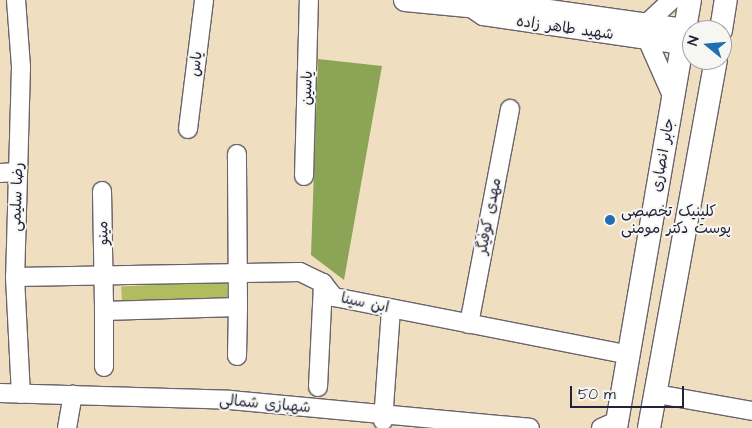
<!DOCTYPE html>
<html>
<head>
<meta charset="utf-8">
<style>
  body { margin:0 }
  #map { position:relative; width:752px; height:428px; overflow:hidden; background:#efdfc0; font-family:"Architects Daughter","Playpen Sans Arabic",sans-serif }
  div>[style] { position:absolute }
  [style*='--x'] { left:calc(var(--x)*1px); top:calc(var(--y)*1px); width:calc(var(--w)*1px); rotate:calc(var(--a)*1deg) }
  .green>* { inset:0; background:#b0bd5f; transform-origin:0 0 }
  .forest>* { inset:0; background:#8ca456 }
  .roads { filter:drop-shadow(1px 0 #6a646a) drop-shadow(-1px 0 #6a646a) drop-shadow(0 1px #6a646a) drop-shadow(0 -1px #6a646a) }
  .minor>* { height:18px; margin:-9px; padding:0 9px; transform-origin:9px; border-radius:9px; background:#fff }
  .major>* { height:22px; margin:-11px; padding:0 11px; transform-origin:11px; border-radius:11px; background:#fff }
  .dots>* { width:14px; height:14px; translate:-50% -50%; box-sizing:border-box; border:2px solid #f6f6f2; border-radius:50% }
  span { translate:-50% -50%; white-space:nowrap; text-align:center; line-height:1.15; -webkit-text-stroke:4px #f6f6f2; paint-order:stroke }
  .street-label { font-size:15px; color:#22223b }
  .poi-label { font-size:15px; color:#22223b }
  .left { translate:0 -50%; text-align:left }
  .north { position:absolute; left:682px; top:20px; width:50px; height:50px; box-sizing:border-box; background:#f6f6f2; border:1px solid #a1a1a9; border-radius:50%; rotate:287deg; font-size:14px; font-weight:700; line-height:20px; text-align:center; color:#22223b }
  .north::after { content:''; display:block; margin:auto; width:18px; height:22px; background:#1f6fb2; clip-path:polygon(50% 0,100% 100%,50% 72%,0 100%) }
  .scale { position:absolute; left:570px; top:386px; width:114px; height:22px; box-sizing:border-box; border:2px solid #22223b; border-top:0; padding-left:6px; font-size:15px; line-height:18px; white-space:nowrap; color:#22223b; -webkit-text-stroke:4px #f6f6f2; paint-order:stroke }
</style>
</head>
<body>
<div id="map">
  <div class="green">
    <i style="left:227px;top:281px;width:18px;height:106px;rotate:87deg"></i>
  </div>
  <div class="forest">
    <i style="clip-path:polygon(318px 59px,382px 66px,344px 280px,311px 255px)"></i>
  </div>
  <div class="roads">
    <div class="minor">
      <i style="--x:16;--y:0;--w:67;--a:85.7"></i>
      <i style="--x:21;--y:67;--w:210;--a:91.6"></i>
      <i style="--x:15;--y:277;--w:117;--a:87.1"></i>
      <i style="--x:485;--y:0;--w:201;--a:8"></i>
      <i style="--x:468;--y:6;--w:18;--a:34"></i>
      <i style="--x:483;--y:16;--w:201;--a:8.3"></i>
      <i style="--x:647;--y:23;--w:34;--a:-43"></i>
      <i style="--x:647;--y:39;--w:64;--a:66.2"></i>
      <i style="--x:188;--y:129;--w:130;--a:-82.9"></i>
      <i style="--x:0;--y:173;--w:18;--a:-3"></i>
      <i style="--x:304;--y:176;--w:176;--a:-88.4"></i>
      <i style="--x:102;--y:191;--w:120;--a:89"></i>
      <i style="--x:104;--y:311;--w:134;--a:-1.7"></i>
      <i style="--x:238;--y:307;--w:153;--a:-90.4"></i>
      <i style="--x:15;--y:277;--w:285;--a:-1"></i>
      <i style="--x:300;--y:272;--w:25;--a:26"></i>
      <i style="--x:323;--y:283;--w:18;--a:52"></i>
      <i style="--x:334;--y:297;--w:301;--a:11.1"></i>
      <i style="--x:104;--y:311;--w:56;--a:90"></i>
      <i style="--x:469;--y:324;--w:219;--a:-79.2"></i>
      <i style="--x:237;--y:356;--w:49;--a:-88.8"></i>
      <i style="--x:318;--y:387;--w:104;--a:-87.2"></i>
      <i style="--x:0;--y:393;--w:230;--a:1.7"></i>
      <i style="--x:230;--y:400;--w:301;--a:5.3"></i>
      <i style="--x:657;--y:394;--w:97;--a:10.1"></i>
      <i style="--x:383;--y:421;--w:112;--a:-85.9"></i>
      <i style="--x:67;--y:428;--w:34;--a:-80"></i>
      <i style="--x:601;--y:428;--w:17;--a:-24"></i>
    </div>
    <div class="major">
      <i style="--x:405;--y:0;--w:63;--a:5.4"></i>
      <i style="--x:721;--y:30;--w:30;--a:-81"></i>
      <i style="--x:616;--y:428;--w:434;--a:-80.2"></i>
      <i style="--x:649;--y:428;--w:374;--a:-79.7"></i>
    </div>
  </div>
  <div class="dots">
    <i style="left:610px;top:220px;background:#1f6fb2"></i>
  </div>
  <div class="street-label">
    <span style="left:565px;top:28px;rotate:8deg">شهید طاهر زاده</span>
    <span style="left:196px;top:64px;rotate:-83deg">یاس</span>
    <span style="left:307px;top:88px;rotate:-88deg">یاسین</span>
    <span style="left:663px;top:155px;rotate:-80deg">جابر انصاری</span>
    <span style="left:17px;top:197px;rotate:-88deg">رضا سلیمی</span>
    <span style="left:489px;top:216px;rotate:-79deg">مهدی کوفیگر</span>
    <span style="left:103px;top:233px;rotate:-91deg">مینو</span>
    <span style="left:365px;top:303px;rotate:12deg">ابن سینا</span>
    <span style="left:265px;top:404px;rotate:5deg">شهبازی شمالی</span>
  </div>
  <div class="poi-label">
    <span class="left" style="left:621px;top:220px">کلینیک تخصصی<br>پوست دکتر مومنی</span>
  </div>
  <div class="north">N</div>
  <div class="scale">50 m</div>
</div>
</body>
</html>
